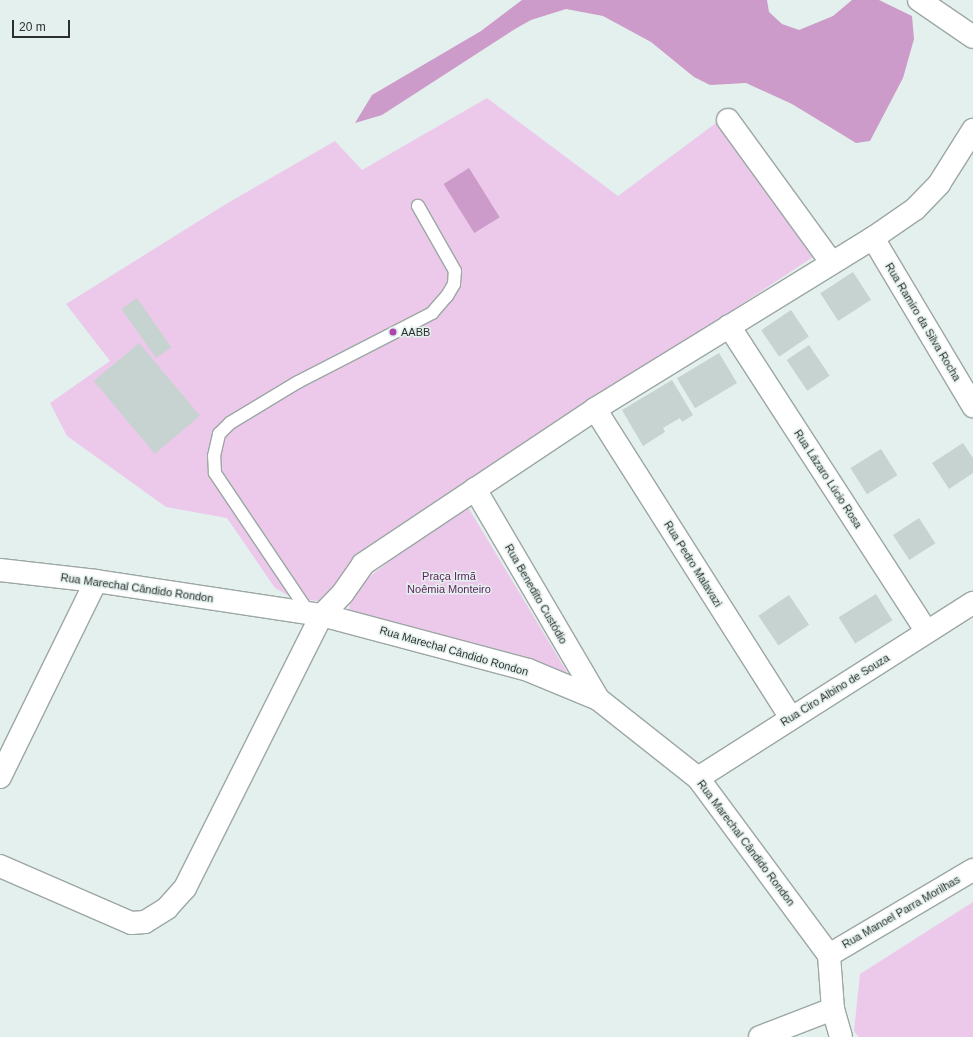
<!DOCTYPE html>
<html>
<head>
<meta charset="utf-8">
<style>
  body { margin:0 }
  #map { position:relative; width:973px; height:1037px; overflow:hidden; background:#e4f0ed; font-family:Arial,sans-serif }
  div>[style] { position:absolute }
  [style*='--x'] { left:calc(var(--x)*1px); top:calc(var(--y)*1px); width:calc(var(--w)*1px); rotate:calc(var(--a)*1deg) }
  .green>* { inset:0; background:#ecc9ea }
  .forest>* { inset:0; background:#cc9bc9 }
  .water>* { inset:0; background:#cc9bca; transform-origin:0 0 }
  .building>* { inset:0; background:#c7d3d0; transform-origin:0 0 }
  .roads { filter:drop-shadow(1px 0 #9ca7a4) drop-shadow(-1px 0 #9ca7a4) drop-shadow(0 1px #9ca7a4) drop-shadow(0 -1px #9ca7a4) }
  .service>* { height:12px; margin:-6px; padding:0 6px; transform-origin:6px; border-radius:6px; background:#fff }
  .minor>* { height:22px; margin:-11px; padding:0 11px; transform-origin:11px; border-radius:11px; background:#fff }
  .tertiary>* { height:22px; margin:-11px; padding:0 11px; transform-origin:11px; border-radius:11px; background:#fff }
  .dots>* { width:11px; height:11px; translate:-50% -50%; box-sizing:border-box; border:2px solid #e4f0ed; border-radius:50% }
  span { translate:-50% -50%; white-space:nowrap; text-align:center; line-height:1.15; -webkit-text-stroke:3px #e4f0ed; paint-order:stroke }
  .street-label { font-size:11px; color:#2b302f }
  .poi-label { font-size:11px; color:#2b302f }
  .left { translate:0 -50%; text-align:left }
  .park-label { font-size:11px; color:#5f255e }
  .scale { position:absolute; left:12px; top:20px; width:58px; height:18px; box-sizing:border-box; border:2px solid #2b302f; border-top:0; padding-left:5px; font-size:12px; line-height:14px; white-space:nowrap; color:#2b302f; -webkit-text-stroke:3px #e4f0ed; paint-order:stroke }
</style>
</head>
<body>
<div id="map">
  <div class="green">
    <i style="clip-path:polygon(487px 98px,618px 196px,716px 123px,813px 257px,471px 482px,359px 553px,343px 587px,323px 602px,291px 597px,275px 588px,227px 518px,166px 507px,67px 436px,50px 403px,110px 361px,66px 304px,226px 204px,335px 141px,362px 170px)"></i>
    <i style="clip-path:polygon(465px 502px,573px 682px,353px 617px,349px 610px,350px 602px,360px 584px)"></i>
    <i style="clip-path:polygon(973px 902px,973px 1037px,859px 1037px,854px 1031px,860px 974px)"></i>
  </div>
  <div class="forest">
    <i style="clip-path:polygon(522px 0,767px 0,769px 12px,782px 24px,799px 30px,833px 16px,852px 0,879px 0,912px 16px,914px 39px,903px 78px,870px 141px,856px 143px,792px 104px,746px 83px,710px 85px,694px 77px,651px 42px,603px 16px,566px 9px,531px 20px,515px 29px,382px 115px,355px 123px,372px 95px,481px 31px)"></i>
  </div>
  <div class="water">
    <i style="left:469px;top:168px;width:58px;height:30px;rotate:58deg"></i>
  </div>
  <div class="building">
    <i style="left:853px;top:272px;width:33px;height:39px;rotate:57deg"></i>
    <i style="left:137px;top:298px;width:60px;height:19px;rotate:55deg"></i>
    <i style="left:791px;top:310px;width:32px;height:36px;rotate:56deg"></i>
    <i style="left:139px;top:343px;width:95px;height:59px;rotate:50deg"></i>
    <i style="left:809px;top:345px;width:37px;height:27px;rotate:56deg"></i>
    <i style="left:719px;top:353px;width:35px;height:49px;rotate:59deg"></i>
    <i style="clip-path:polygon(672px 380px,693px 415px,682px 422px,680px 418px,663px 428px,665px 432px,643px 446px,622px 410px)"></i>
    <i style="clip-path:polygon(963px 443px,973px 458px,973px 473px,949px 489px,932px 463px)"></i>
    <i style="left:881px;top:449px;width:31px;height:36px;rotate:58deg"></i>
    <i style="left:919px;top:518px;width:30px;height:31px;rotate:57deg"></i>
    <i style="left:876px;top:594px;width:31px;height:44px;rotate:58deg"></i>
    <i style="left:789px;top:595px;width:36px;height:37px;rotate:56deg"></i>
  </div>
  <div class="roads">
    <div class="service">
      <i style="--x:309;--y:613;--w:169;--a:-123.9"></i>
      <i style="--x:215;--y:473;--w:17;--a:-93"></i>
      <i style="--x:214;--y:456;--w:23;--a:-77"></i>
      <i style="--x:219;--y:434;--w:16;--a:-45"></i>
      <i style="--x:230;--y:423;--w:79;--a:-31.1"></i>
      <i style="--x:298;--y:382;--w:151;--a:-27.2"></i>
      <i style="--x:432;--y:313;--w:23;--a:-49"></i>
      <i style="--x:447;--y:296;--w:14;--a:-60"></i>
      <i style="--x:454;--y:284;--w:13;--a:-86"></i>
      <i style="--x:455;--y:271;--w:75;--a:-119.6"></i>
    </div>
    <div class="minor">
      <i style="--x:919;--y:0;--w:65;--a:34.4"></i>
      <i style="--x:728;--y:120;--w:175;--a:54"></i>
      <i style="--x:873;--y:238;--w:196;--a:59.2"></i>
      <i style="--x:729;--y:326;--w:364;--a:57.1"></i>
      <i style="--x:595;--y:409;--w:366;--a:57.6"></i>
      <i style="--x:475;--y:489;--w:243;--a:59.6"></i>
      <i style="--x:0;--y:777;--w:218;--a:-63.9"></i>
      <i style="--x:698;--y:778;--w:326;--a:-32.5"></i>
      <i style="--x:0;--y:866;--w:143;--a:23.5"></i>
      <i style="--x:131;--y:923;--w:14;--a:-4"></i>
      <i style="--x:145;--y:922;--w:26;--a:-32"></i>
      <i style="--x:167;--y:908;--w:27;--a:-48"></i>
      <i style="--x:185;--y:888;--w:305;--a:-63.4"></i>
      <i style="--x:322;--y:615;--w:30;--a:-46"></i>
      <i style="--x:343;--y:593;--w:35;--a:-55"></i>
      <i style="--x:363;--y:564;--w:279;--a:-33.7"></i>
      <i style="--x:595;--y:409;--w:326;--a:-31.6"></i>
      <i style="--x:873;--y:238;--w:51;--a:-34.6"></i>
      <i style="--x:915;--y:209;--w:35;--a:-46"></i>
      <i style="--x:939;--y:184;--w:64;--a:-57.8"></i>
      <i style="--x:829;--y:955;--w:167;--a:-30.6"></i>
      <i style="--x:760;--y:1037;--w:78;--a:-21"></i>
    </div>
    <div class="tertiary">
      <i style="--x:0;--y:570;--w:97;--a:6.5"></i>
      <i style="--x:96;--y:581;--w:229;--a:8.6"></i>
      <i style="--x:322;--y:615;--w:213;--a:14.9"></i>
      <i style="--x:528;--y:670;--w:76;--a:22.5"></i>
      <i style="--x:598;--y:699;--w:127;--a:38.3"></i>
      <i style="--x:698;--y:778;--w:220;--a:53.5"></i>
      <i style="--x:829;--y:955;--w:54;--a:85.8"></i>
      <i style="--x:833;--y:1009;--w:29;--a:74"></i>
    </div>
  </div>
  <div class="dots">
    <i style="left:393px;top:332px;background:#ab45aa"></i>
  </div>
  <div class="street-label">
    <span style="left:923px;top:322px;rotate:59deg">Rua Ramiro da Silva Rocha</span>
    <span style="left:828px;top:479px;rotate:57deg">Rua Lázaro Lúcio Rosa</span>
    <span style="left:693px;top:564px;rotate:58deg">Rua Pedro Malavazi</span>
    <span style="left:137px;top:588px;rotate:8deg">Rua Marechal Cândido Rondon</span>
    <span style="left:536px;top:594px;rotate:60deg">Rua Benedito Custódio</span>
    <span style="left:454px;top:651px;rotate:16deg">Rua Marechal Cândido Rondon</span>
    <span style="left:835px;top:690px;rotate:-32deg">Rua Ciro Albino de Souza</span>
    <span style="left:746px;top:843px;rotate:53deg">Rua Marechal Cândido Rondon</span>
    <span style="left:901px;top:912px;rotate:-30deg">Rua Manoel Parra Morilhas</span>
  </div>
  <div class="poi-label">
    <span class="left" style="left:401px;top:332px">AABB</span>
  </div>
  <div class="park-label">
    <span style="left:449px;top:583px">Praça Irmã<br>Noêmia Monteiro</span>
  </div>
  <div class="scale">20 m</div>
</div>
</body>
</html>
